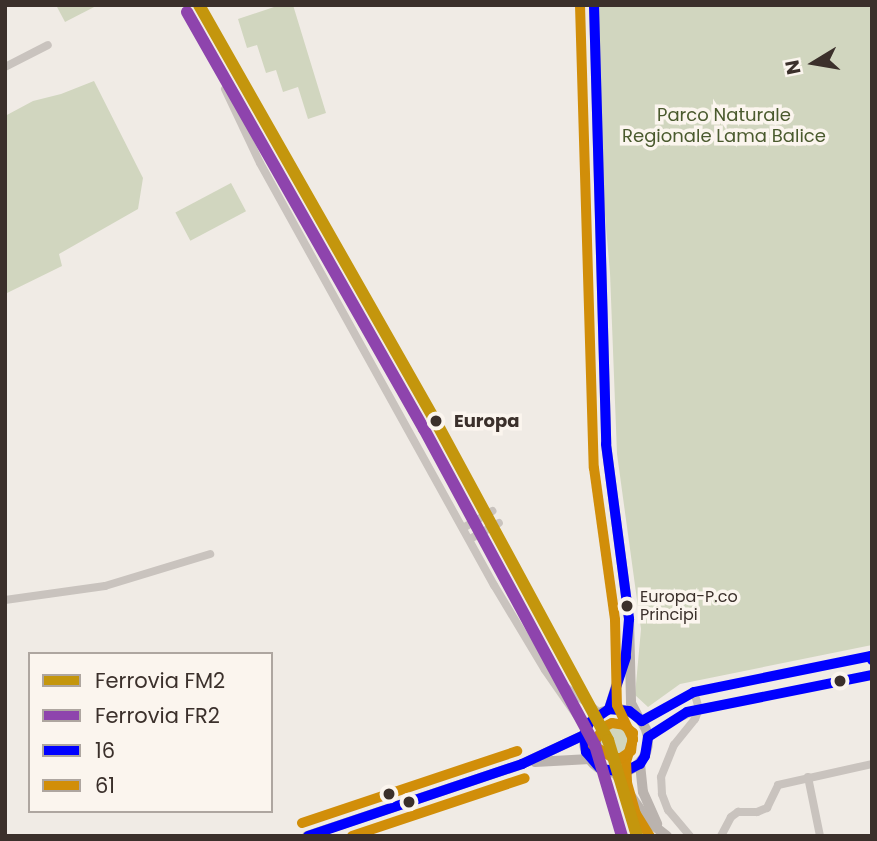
<!DOCTYPE html>
<html>
<head>
<meta charset="utf-8">
<style>
  body { margin:0 }
  #map { position:relative; width:877px; height:841px; overflow:hidden; background:#f0ebe5; font-family:Poppins,sans-serif }
  div>[style] { position:absolute }
  [style*='--x'] { left:calc(var(--x)*1px); top:calc(var(--y)*1px); width:calc(var(--w)*1px); rotate:calc(var(--a)*1deg) }
  .green>* { inset:0; background:#d1d6bf; transform-origin:0 0 }
  .round { border-radius:50% }
  .street>* { height:8px; margin:-4px; padding:0 4px; transform-origin:4px; border-radius:4px; background:#c9c3be }
  .secondary>* { height:10px; margin:-5px; padding:0 5px; transform-origin:5px; border-radius:5px; background:#bab3ae }
  .secondary>.ring { margin:-5px; padding:0; box-sizing:content-box; background:none; border:10px solid #bab3ae; border-radius:50% }
  .bus-1>* { height:10px; margin:-5px; padding:0 5px; transform-origin:5px; border-radius:5px; background:#00f }
  .bus-2>* { height:10px; margin:-5px; padding:0 5px; transform-origin:5px; border-radius:5px; background:#d18e09 }
  .rail-1>* { height:12px; margin:-6px; padding:0 6px; transform-origin:6px; border-radius:6px; background:#c4960d }
  .rail-2>* { height:12px; margin:-6px; padding:0 6px; transform-origin:6px; border-radius:6px; background:#8e44ad }
  .dots>* { width:19px; height:19px; translate:-50% -50%; box-sizing:border-box; border:4px solid #fbf5ee; border-radius:50% }
  span { translate:-50% -50%; white-space:nowrap; text-align:center; line-height:1.15; -webkit-text-stroke:7px #fbf5ee; paint-order:stroke }
  .bus-label { font-size:16px; color:#3b302b }
  .left { translate:0 -50%; text-align:left }
  .park-label { font-size:18px; color:#4a5a2e }
  .stop-label { font-size:18px; color:#3b302b; font-weight:700 }
  .frame { position:absolute; inset:0; border:7px solid #3b302b; pointer-events:none }
  .legend { position:absolute; left:28px; top:652px; width:245px; height:161px; box-sizing:border-box; background:#fbf5ee; border:2px solid #aea6a0; margin:0; padding:9px 12px; list-style:none; font-size:21px; color:#3b302b }
  .legend li { display:flex; align-items:center; gap:14px; height:35px }
  .legend b { width:35px; border:2px solid #aea6a0 }
  .north { position:absolute; left:779px; top:28px; width:70px; height:70px; -webkit-text-stroke:5px #fbf5ee; paint-order:stroke; rotate:259deg; font-size:19px; font-weight:700; line-height:28px; text-align:center; color:#3b302b }
  .north::after { content:''; display:block; margin:auto; width:24px; height:32px; background:#3b302b; clip-path:polygon(50% 0,100% 100%,50% 72%,0 100%) }
</style>
</head>
<body>
<div id="map">
  <div class="green">
    <i style="clip-path:polygon(56px 5px,98px 5px,65px 22px)"></i>
    <i style="clip-path:polygon(280px 5px,293px 5px,326px 113px,308px 119px,298px 87px,283px 92px,276px 70px,266px 73px,257px 45px,247px 48px,238px 19px)"></i>
    <i style="clip-path:polygon(598px 5px,872px 5px,872px 645px,680px 684px,648px 707px,635px 695px,641px 629px,617px 454px,610px 273px,602px 180px)"></i>
    <i style="clip-path:polygon(94px 81px,143px 178px,138px 209px,59px 254px,62px 266px,5px 294px,5px 116px,33px 101px,61px 94px)"></i>
    <i style="left:231px;top:183px;width:32px;height:63px;rotate:62deg"></i>
    <i class="round" style="left:597px;top:722px;width:38px;height:38px"></i>
  </div>
  <div class="street">
    <i style="--x:5;--y:67;--w:48;--a:-27.1"></i>
    <i style="--x:225;--y:89;--w:82;--a:64.7"></i>
    <i style="--x:260;--y:163;--w:483;--a:61"></i>
    <i style="--x:494;--y:585;--w:99;--a:59"></i>
    <i style="--x:545;--y:670;--w:72;--a:55.2"></i>
    <i style="--x:463;--y:528;--w:34;--a:-30"></i>
    <i style="--x:470;--y:539;--w:33;--a:-29"></i>
    <i style="--x:5;--y:600;--w:101;--a:-8"></i>
    <i style="--x:105;--y:586;--w:110;--a:-16.9"></i>
    <i style="--x:555;--y:679;--w:56;--a:37.1"></i>
    <i style="--x:642;--y:721;--w:60;--a:-29.1"></i>
    <i style="--x:694;--y:692;--w:181;--a:-11.5"></i>
    <i style="--x:871;--y:656;--w:5;--a:79"></i>
    <i style="--x:648;--y:737;--w:29;--a:-34"></i>
    <i style="--x:672;--y:721;--w:30;--a:-24"></i>
    <i style="--x:699;--y:709;--w:176;--a:-11.1"></i>
    <i style="--x:808;--y:777;--w:60;--a:78.5"></i>
    <i style="--x:690;--y:836;--w:34;--a:-130"></i>
    <i style="--x:668;--y:810;--w:17;--a:-111"></i>
    <i style="--x:662;--y:794;--w:17;--a:-93"></i>
    <i style="--x:661;--y:777;--w:35;--a:-68"></i>
    <i style="--x:674;--y:745;--w:33;--a:-51"></i>
    <i style="--x:695;--y:719;--w:11;--a:-68"></i>
    <i style="--x:699;--y:709;--w:18;--a:-106"></i>
    <i style="--x:721;--y:836;--w:21;--a:-62"></i>
    <i style="--x:731;--y:817;--w:9;--a:-36"></i>
    <i style="--x:738;--y:812;--w:19;--a:0"></i>
    <i style="--x:757;--y:812;--w:11;--a:-22"></i>
    <i style="--x:767;--y:808;--w:25;--a:-64"></i>
    <i style="--x:778;--y:785;--w:96;--a:-12.6"></i>
  </div>
  <div class="secondary">
    <i style="--x:594;--y:5;--w:439;--a:88.4"></i>
    <i style="--x:606;--y:444;--w:177;--a:82.5"></i>
    <i style="--x:629;--y:619;--w:84;--a:88.6"></i>
    <i style="--x:631;--y:703;--w:15;--a:62"></i>
    <i class="ring" style="left:584px;top:709px;width:54px;height:54px"></i>
    <i style="--x:609;--y:709;--w:59;--a:-73.1"></i>
    <i style="--x:535;--y:762;--w:55;--a:-3.1"></i>
    <i style="--x:640;--y:764;--w:28;--a:84"></i>
    <i style="--x:643;--y:792;--w:35;--a:66"></i>
    <i style="--x:615;--y:773;--w:60;--a:55.2"></i>
    <i style="--x:649;--y:822;--w:23;--a:38"></i>
    <i style="--x:307;--y:836;--w:227;--a:-18.5"></i>
    <i style="--x:522;--y:764;--w:68;--a:-25.1"></i>
  </div>
  <div class="bus-1">
    <i style="--x:594;--y:5;--w:439;--a:88.4"></i>
    <i style="--x:606;--y:444;--w:177;--a:82.5"></i>
    <i style="--x:629;--y:619;--w:38;--a:95"></i>
    <i style="--x:626;--y:657;--w:55;--a:108.1"></i>
    <i style="--x:872;--y:660;--w:4;--a:-104"></i>
    <i style="--x:871;--y:656;--w:181;--a:168.5"></i>
    <i style="--x:694;--y:692;--w:60;--a:150.9"></i>
    <i style="--x:642;--y:721;--w:16;--a:-142"></i>
    <i style="--x:629;--y:711;--w:20;--a:-174"></i>
    <i style="--x:609;--y:709;--w:24;--a:145"></i>
    <i style="--x:589;--y:723;--w:13;--a:113"></i>
    <i style="--x:584;--y:735;--w:17;--a:83"></i>
    <i style="--x:586;--y:752;--w:23;--a:49"></i>
    <i style="--x:601;--y:769;--w:23;--a:7"></i>
    <i style="--x:624;--y:772;--w:18;--a:-27"></i>
    <i style="--x:640;--y:764;--w:9;--a:-58"></i>
    <i style="--x:645;--y:756;--w:19;--a:-81"></i>
    <i style="--x:648;--y:737;--w:46;--a:-32.7"></i>
    <i style="--x:687;--y:712;--w:189;--a:-11.3"></i>
    <i style="--x:308;--y:836;--w:226;--a:-18.6"></i>
    <i style="--x:522;--y:764;--w:68;--a:-25.1"></i>
  </div>
  <div class="bus-2">
    <i style="--x:580;--y:5;--w:463;--a:88.3"></i>
    <i style="--x:594;--y:468;--w:153;--a:82.1"></i>
    <i style="--x:615;--y:620;--w:85;--a:88.7"></i>
    <i style="--x:617;--y:705;--w:38;--a:65"></i>
    <i style="--x:633;--y:739;--w:24;--a:107"></i>
    <i style="--x:626;--y:762;--w:21;--a:87"></i>
    <i style="--x:627;--y:783;--w:32;--a:74"></i>
    <i style="--x:636;--y:814;--w:26;--a:58"></i>
    <i style="--x:612;--y:723;--w:12;--a:9"></i>
    <i style="--x:624;--y:725;--w:12;--a:42"></i>
    <i style="--x:633;--y:733;--w:18;--a:96"></i>
    <i style="--x:631;--y:751;--w:12;--a:145"></i>
    <i style="--x:621;--y:758;--w:8;--a:180"></i>
    <i style="--x:613;--y:758;--w:24;--a:-147"></i>
    <i style="--x:593;--y:745;--w:21;--a:-59"></i>
    <i style="--x:604;--y:727;--w:9;--a:-27"></i>
    <i style="--x:302;--y:823;--w:227;--a:-18.5"></i>
    <i style="--x:352;--y:836;--w:182;--a:-18.5"></i>
  </div>
  <div class="rail-1">
    <i style="--x:199;--y:5;--w:480;--a:60.4"></i>
    <i style="--x:436;--y:422;--w:362;--a:61.6"></i>
    <i style="--x:608;--y:740;--w:100;--a:73.2"></i>
  </div>
  <div class="rail-2">
    <i style="--x:187;--y:12;--w:480;--a:60.4"></i>
    <i style="--x:424;--y:429;--w:359;--a:61.6"></i>
    <i style="--x:595;--y:745;--w:95;--a:73.5"></i>
  </div>
  <div class="dots">
    <i style="left:436px;top:421px;background:#3b302b"></i>
    <i style="left:627px;top:606px;background:#3b302b"></i>
    <i style="left:840px;top:681px;background:#3b302b"></i>
    <i style="left:389px;top:794px;background:#3b302b"></i>
    <i style="left:409px;top:802px;background:#3b302b"></i>
  </div>
  <div class="bus-label">
    <span class="left" style="left:640px;top:606px">Europa-P.co<br>Principi</span>
  </div>
  <div class="park-label">
    <span style="left:724px;top:126px">Parco Naturale<br>Regionale Lama Balice</span>
  </div>
  <div class="stop-label">
    <span class="left" style="left:454px;top:421px">Europa</span>
  </div>
  <div class="frame"></div>
  <ul class="legend">
  <li><b style="height:9px;background:#c4960d"></b>Ferrovia FM2</li>
  <li><b style="height:9px;background:#8e44ad"></b>Ferrovia FR2</li>
  <li><b style="height:9px;background:#00f"></b>16</li>
  <li><b style="height:9px;background:#d18e09"></b>61</li>
  </ul>
  <div class="north">N</div>
</div>
</body>
</html>
